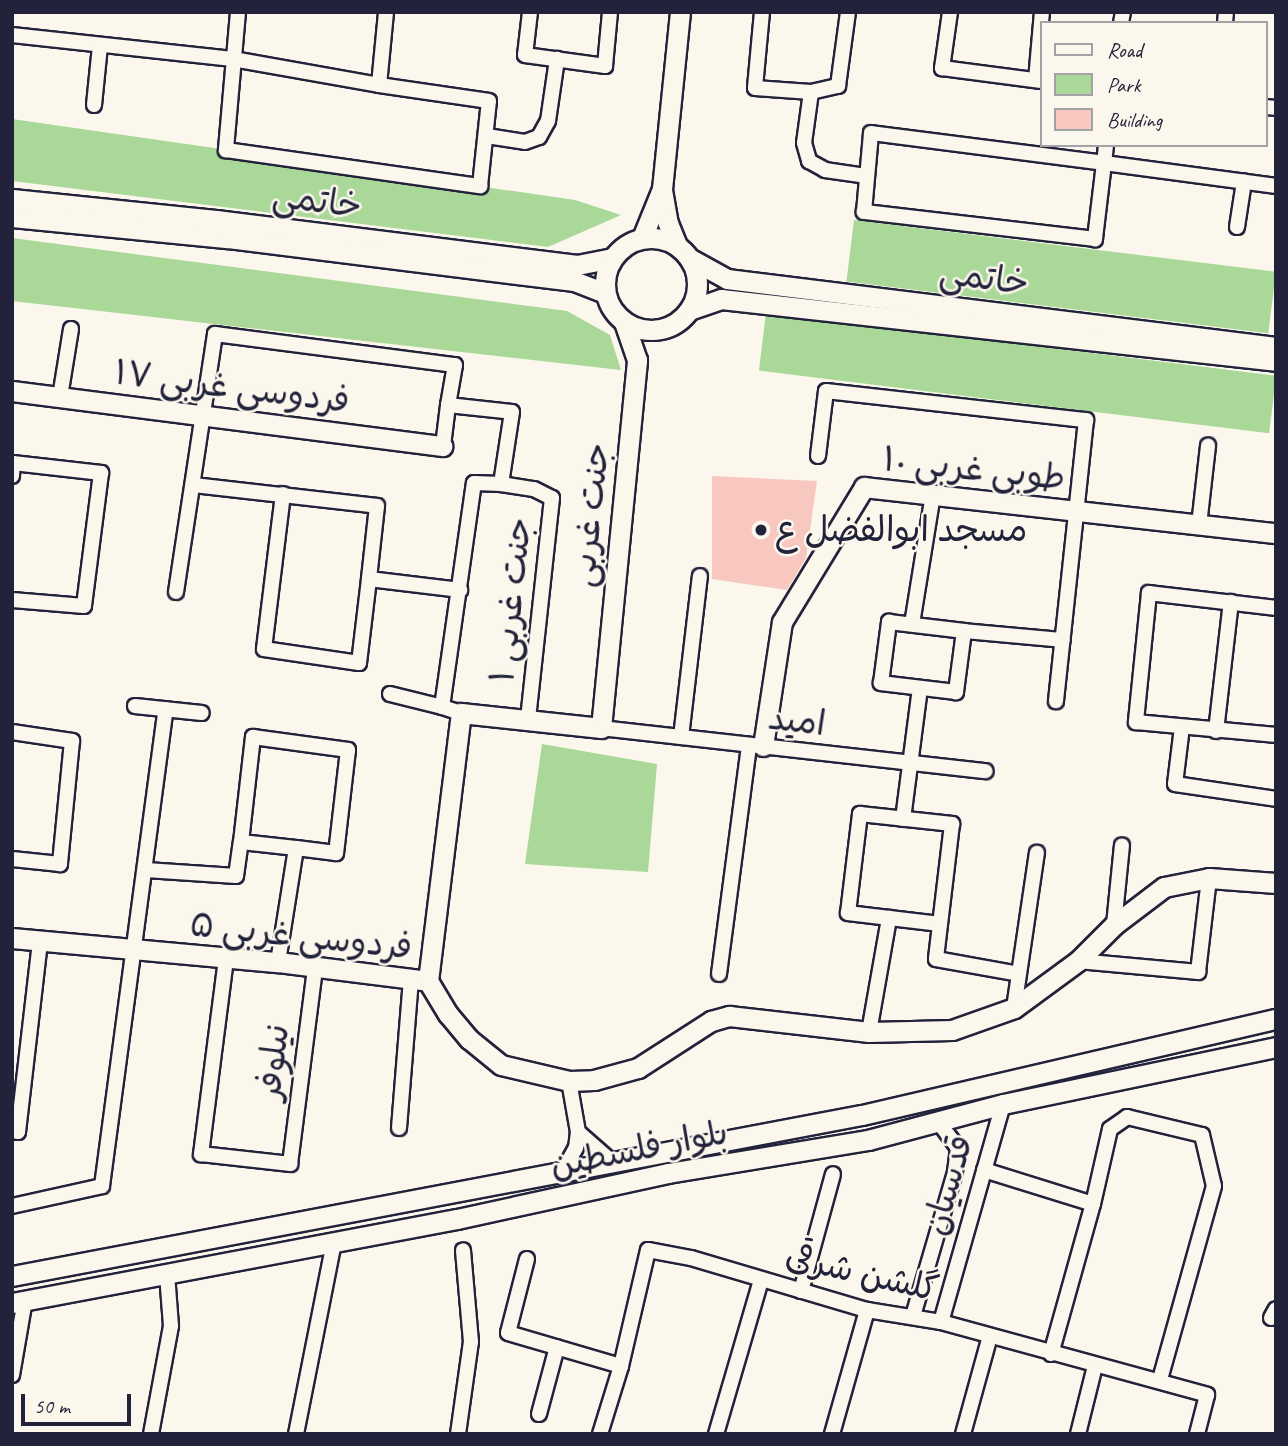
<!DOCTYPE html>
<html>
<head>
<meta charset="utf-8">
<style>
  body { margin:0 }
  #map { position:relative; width:1288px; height:1446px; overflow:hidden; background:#fbf7ec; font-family:Caveat,"Playpen Sans Arabic",sans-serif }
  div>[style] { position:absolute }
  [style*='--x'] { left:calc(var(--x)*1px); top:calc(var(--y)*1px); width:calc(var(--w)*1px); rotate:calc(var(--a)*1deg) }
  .green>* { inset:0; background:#a9d898; transform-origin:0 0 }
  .building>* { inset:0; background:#f7c7c0 }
  .roads { filter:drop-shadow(2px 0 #22223b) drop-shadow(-2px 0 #22223b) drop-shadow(0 2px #22223b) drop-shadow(0 -2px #22223b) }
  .street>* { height:14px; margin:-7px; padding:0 7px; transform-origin:7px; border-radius:7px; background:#fbf7ec }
  .secondary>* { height:19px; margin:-9.5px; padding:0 9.5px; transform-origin:9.5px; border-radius:9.5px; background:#fbf7ec }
  .secondary>.ring { margin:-9.5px; padding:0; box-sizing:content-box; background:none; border:19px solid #fbf7ec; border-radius:50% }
  .dots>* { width:19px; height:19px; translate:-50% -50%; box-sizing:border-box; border:4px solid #fbf7ec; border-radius:50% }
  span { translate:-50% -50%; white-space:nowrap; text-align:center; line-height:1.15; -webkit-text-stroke:5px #fbf7ec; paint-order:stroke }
  .street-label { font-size:35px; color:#22223b }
  .poi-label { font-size:35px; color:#22223b }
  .left { translate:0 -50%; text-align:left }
  .frame { position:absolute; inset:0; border:14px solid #22223b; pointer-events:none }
  .legend { position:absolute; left:1040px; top:21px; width:228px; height:126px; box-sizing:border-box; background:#fbf7ec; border:2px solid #a4a2a5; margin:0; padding:9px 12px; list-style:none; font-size:21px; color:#22223b }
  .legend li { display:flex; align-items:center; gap:14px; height:35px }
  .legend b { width:35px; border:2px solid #a4a2a5 }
  .scale { position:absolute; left:21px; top:1394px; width:110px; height:32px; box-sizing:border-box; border:4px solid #22223b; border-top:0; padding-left:9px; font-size:21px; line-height:24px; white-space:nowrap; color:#22223b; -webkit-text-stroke:5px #fbf7ec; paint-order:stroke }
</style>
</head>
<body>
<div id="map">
  <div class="green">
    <i style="clip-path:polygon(12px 119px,575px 200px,621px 215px,548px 247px,12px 181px)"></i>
    <i style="left:854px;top:220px;width:425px;height:62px;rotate:7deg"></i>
    <i style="clip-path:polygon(12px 238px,567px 311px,610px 335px,621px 370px,12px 301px)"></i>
    <i style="left:766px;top:313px;width:514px;height:58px;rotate:7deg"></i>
    <i style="clip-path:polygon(542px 744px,657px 764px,648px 872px,525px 864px)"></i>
  </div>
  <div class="building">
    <i style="clip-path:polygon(712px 476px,817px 481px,806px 558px,787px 590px,712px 579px)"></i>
  </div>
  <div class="roads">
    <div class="street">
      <i style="--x:238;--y:12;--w:139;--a:95"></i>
      <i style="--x:226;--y:150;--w:257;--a:8.1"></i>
      <i style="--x:480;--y:186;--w:85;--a:-84"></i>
      <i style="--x:489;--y:101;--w:111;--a:-171.7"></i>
      <i style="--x:379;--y:85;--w:73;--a:-84.5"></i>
      <i style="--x:530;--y:12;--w:43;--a:96.6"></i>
      <i style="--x:525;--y:55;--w:81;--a:7.8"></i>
      <i style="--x:605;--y:66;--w:54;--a:-84.7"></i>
      <i style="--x:762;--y:12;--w:76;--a:95.3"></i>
      <i style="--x:755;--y:88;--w:56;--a:4.1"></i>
      <i style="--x:811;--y:92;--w:28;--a:-13"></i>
      <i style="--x:838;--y:86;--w:75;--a:-82.3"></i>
      <i style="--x:950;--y:12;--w:57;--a:98.1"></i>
      <i style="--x:942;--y:68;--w:100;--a:7.5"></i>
      <i style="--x:1121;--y:23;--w:11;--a:-80"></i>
      <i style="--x:1225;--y:23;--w:11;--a:-85"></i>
      <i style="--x:12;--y:35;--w:222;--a:6.2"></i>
      <i style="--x:233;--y:59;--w:148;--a:10.1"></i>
      <i style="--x:1036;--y:80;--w:68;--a:-85"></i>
      <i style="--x:811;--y:92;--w:51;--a:97.8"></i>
      <i style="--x:804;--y:143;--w:19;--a:74"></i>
      <i style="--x:809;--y:161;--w:18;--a:29"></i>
      <i style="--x:825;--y:170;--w:41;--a:8.3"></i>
      <i style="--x:94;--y:105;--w:59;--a:-84.2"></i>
      <i style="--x:1265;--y:107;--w:11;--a:5"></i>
      <i style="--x:487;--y:136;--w:38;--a:9"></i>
      <i style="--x:525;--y:142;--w:15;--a:-20"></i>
      <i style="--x:539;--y:137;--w:18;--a:-61"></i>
      <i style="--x:548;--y:121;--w:63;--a:-81.7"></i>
      <i style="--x:1106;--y:145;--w:18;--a:96"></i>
      <i style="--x:1104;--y:163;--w:77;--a:96.8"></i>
      <i style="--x:1095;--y:239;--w:233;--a:-173.3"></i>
      <i style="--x:864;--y:212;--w:79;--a:-84.9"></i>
      <i style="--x:871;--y:133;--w:235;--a:7.3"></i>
      <i style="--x:1104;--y:163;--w:174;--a:7.6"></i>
      <i style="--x:1237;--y:227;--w:46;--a:-81.2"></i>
      <i style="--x:60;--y:397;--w:69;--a:-80.8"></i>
      <i style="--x:443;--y:446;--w:41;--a:-83"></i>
      <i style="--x:448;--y:405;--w:64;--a:6.2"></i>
      <i style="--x:512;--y:412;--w:73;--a:98.7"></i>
      <i style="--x:818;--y:456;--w:65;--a:-83"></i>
      <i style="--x:826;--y:391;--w:262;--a:6.4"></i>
      <i style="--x:1086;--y:420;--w:283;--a:96.1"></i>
      <i style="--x:12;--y:476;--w:13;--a:-86"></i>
      <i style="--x:13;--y:463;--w:89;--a:6.5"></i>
      <i style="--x:101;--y:473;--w:134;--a:97.3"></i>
      <i style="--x:84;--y:606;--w:72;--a:-175.2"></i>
      <i style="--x:194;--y:485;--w:184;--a:6.5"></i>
      <i style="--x:377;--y:506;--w:73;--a:96.3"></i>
      <i style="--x:283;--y:494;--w:156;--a:97"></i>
      <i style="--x:264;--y:649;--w:96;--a:8.4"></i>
      <i style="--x:359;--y:663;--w:85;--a:-83.2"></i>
      <i style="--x:369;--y:579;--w:92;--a:6.9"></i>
      <i style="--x:1199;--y:525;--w:80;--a:-83.5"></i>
      <i style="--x:176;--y:592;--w:261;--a:-81.4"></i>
      <i style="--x:215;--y:334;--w:242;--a:7.4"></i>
      <i style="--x:455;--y:365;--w:41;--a:99.9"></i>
      <i style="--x:1276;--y:608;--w:128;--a:-173.3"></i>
      <i style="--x:1149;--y:593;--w:130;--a:95.8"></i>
      <i style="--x:1136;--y:722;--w:141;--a:5.3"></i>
      <i style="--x:889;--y:622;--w:76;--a:6.8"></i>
      <i style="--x:964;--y:631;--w:62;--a:97.5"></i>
      <i style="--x:956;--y:692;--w:76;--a:-173.2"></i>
      <i style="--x:881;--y:683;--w:62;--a:-82.5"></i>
      <i style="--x:912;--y:624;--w:131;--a:-80.8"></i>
      <i style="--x:964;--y:631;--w:99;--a:5.2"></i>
      <i style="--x:390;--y:694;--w:54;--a:14"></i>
      <i style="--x:135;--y:706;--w:67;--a:6"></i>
      <i style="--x:461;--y:713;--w:20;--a:-162"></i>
      <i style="--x:442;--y:707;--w:226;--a:-81.9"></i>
      <i style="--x:474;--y:483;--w:27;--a:2"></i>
      <i style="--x:501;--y:484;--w:33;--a:9"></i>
      <i style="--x:534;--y:489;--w:20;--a:27"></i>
      <i style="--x:552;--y:498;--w:223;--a:96.2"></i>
      <i style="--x:1182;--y:727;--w:57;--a:97"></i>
      <i style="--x:1175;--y:784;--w:102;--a:8.4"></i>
      <i style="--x:601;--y:728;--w:387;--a:6.4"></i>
      <i style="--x:1216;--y:731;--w:130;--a:-83.4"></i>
      <i style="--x:12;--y:732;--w:61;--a:8.5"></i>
      <i style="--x:72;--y:741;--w:124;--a:95.6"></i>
      <i style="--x:60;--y:864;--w:48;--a:-174.1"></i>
      <i style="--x:681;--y:737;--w:162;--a:-83.3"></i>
      <i style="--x:903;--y:819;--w:132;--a:-82.6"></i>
      <i style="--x:146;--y:870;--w:90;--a:3.8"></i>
      <i style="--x:236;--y:876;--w:34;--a:-82"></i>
      <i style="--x:940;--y:924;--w:93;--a:-173.2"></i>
      <i style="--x:848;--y:913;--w:100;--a:-83.1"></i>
      <i style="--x:860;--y:814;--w:93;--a:6.2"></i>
      <i style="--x:952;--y:824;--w:136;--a:96.8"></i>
      <i style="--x:936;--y:959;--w:84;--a:10.2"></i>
      <i style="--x:1114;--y:925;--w:80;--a:-84.3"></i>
      <i style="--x:226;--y:959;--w:197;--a:97.3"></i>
      <i style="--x:201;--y:1154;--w:90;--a:6.4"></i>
      <i style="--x:290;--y:1164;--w:198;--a:-82.7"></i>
      <i style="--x:1078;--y:961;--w:121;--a:5.2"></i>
      <i style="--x:1198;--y:972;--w:95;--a:-83.3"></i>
      <i style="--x:278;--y:962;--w:115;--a:-81"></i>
      <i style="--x:296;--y:848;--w:55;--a:-173.8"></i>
      <i style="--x:241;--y:842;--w:106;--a:-83.5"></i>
      <i style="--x:253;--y:737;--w:96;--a:7.8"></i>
      <i style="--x:348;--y:750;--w:104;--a:96.6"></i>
      <i style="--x:336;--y:853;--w:40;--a:-172.9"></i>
      <i style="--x:719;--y:974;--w:231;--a:-82.5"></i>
      <i style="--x:1014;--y:1008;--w:157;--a:-81.6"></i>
      <i style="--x:869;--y:1032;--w:116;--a:-80"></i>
      <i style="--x:399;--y:1128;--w:149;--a:-85.4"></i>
      <i style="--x:12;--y:1131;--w:6;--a:9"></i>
      <i style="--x:18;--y:1132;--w:191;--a:-83.4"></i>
      <i style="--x:578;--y:1132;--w:44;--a:41.3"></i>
      <i style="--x:984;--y:1170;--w:114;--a:17.3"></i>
      <i style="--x:563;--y:1171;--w:26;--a:-61"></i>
      <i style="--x:576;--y:1148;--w:16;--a:-83"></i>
      <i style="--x:578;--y:1132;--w:52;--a:-100"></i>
      <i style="--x:12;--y:1206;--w:92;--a:-12.5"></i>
      <i style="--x:102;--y:1186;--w:481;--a:-82.4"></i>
      <i style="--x:527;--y:1259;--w:76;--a:104.4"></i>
      <i style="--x:508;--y:1333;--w:118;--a:16.3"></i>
      <i style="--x:801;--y:1291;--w:121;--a:-74.7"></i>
      <i style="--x:913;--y:1316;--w:150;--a:-73.7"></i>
      <i style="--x:955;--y:1172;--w:24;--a:-83"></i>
      <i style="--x:958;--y:1148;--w:34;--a:-127"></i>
      <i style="--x:1271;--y:1318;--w:10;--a:-61"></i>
      <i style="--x:941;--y:1322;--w:227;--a:-74.1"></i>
      <i style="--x:1051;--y:1354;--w:156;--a:-74.4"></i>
      <i style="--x:1093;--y:1204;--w:77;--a:-77.2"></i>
      <i style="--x:1110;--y:1129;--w:21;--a:-35"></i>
      <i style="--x:1127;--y:1117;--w:77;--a:13.5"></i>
      <i style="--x:1202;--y:1135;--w:52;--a:76.8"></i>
      <i style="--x:1214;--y:1186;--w:201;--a:105.6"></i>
      <i style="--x:12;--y:1375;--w:76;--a:-80.2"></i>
      <i style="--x:539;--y:1414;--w:69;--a:-75"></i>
      <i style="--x:151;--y:1434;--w:110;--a:-79.5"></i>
      <i style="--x:171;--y:1326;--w:52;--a:-94.4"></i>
      <i style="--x:296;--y:1434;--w:196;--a:-78.8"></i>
      <i style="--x:458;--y:1434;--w:93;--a:-82"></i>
      <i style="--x:471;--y:1342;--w:92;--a:-95"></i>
      <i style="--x:600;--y:1434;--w:71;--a:-72.8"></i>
      <i style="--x:621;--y:1366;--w:119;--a:-76.9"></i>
      <i style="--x:648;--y:1250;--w:44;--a:10.5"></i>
      <i style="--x:691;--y:1258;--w:184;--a:16.5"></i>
      <i style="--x:867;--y:1310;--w:75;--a:9.2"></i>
      <i style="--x:941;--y:1322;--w:276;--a:15.3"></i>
      <i style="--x:1207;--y:1395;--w:40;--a:104.4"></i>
      <i style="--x:716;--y:1434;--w:160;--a:-73.7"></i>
      <i style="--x:832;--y:1434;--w:129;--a:-74.2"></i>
      <i style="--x:963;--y:1434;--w:102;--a:-74.6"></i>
      <i style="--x:1078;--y:1434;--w:70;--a:-76"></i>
    </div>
    <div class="secondary">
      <i style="--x:662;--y:190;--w:34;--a:80"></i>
      <i style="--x:668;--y:223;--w:24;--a:68"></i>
      <i style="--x:12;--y:199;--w:205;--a:5.9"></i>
      <i style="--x:216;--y:220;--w:364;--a:7.1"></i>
      <i style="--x:577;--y:265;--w:36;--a:-11"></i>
      <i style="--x:12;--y:217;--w:217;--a:5.6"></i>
      <i style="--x:228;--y:238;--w:349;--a:7.1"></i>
      <i style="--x:574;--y:281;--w:33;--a:21"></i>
      <i class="ring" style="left:605px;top:238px;width:73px;height:73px"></i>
      <i style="--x:642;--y:238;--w:53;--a:-67.8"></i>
      <i style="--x:662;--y:189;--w:178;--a:-84.2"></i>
      <i style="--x:689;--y:258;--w:43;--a:28.9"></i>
      <i style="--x:727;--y:279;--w:553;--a:7.06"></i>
      <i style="--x:689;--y:310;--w:34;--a:-19"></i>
      <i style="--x:721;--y:299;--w:558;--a:6.37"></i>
      <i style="--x:12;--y:391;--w:434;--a:7.3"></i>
      <i style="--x:763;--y:746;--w:125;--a:-81.3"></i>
      <i style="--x:782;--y:622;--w:158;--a:-58.7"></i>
      <i style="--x:864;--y:487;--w:415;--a:6.4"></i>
      <i style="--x:12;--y:938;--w:267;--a:5.2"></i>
      <i style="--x:278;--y:962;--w:151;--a:7.2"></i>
      <i style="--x:428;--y:981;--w:39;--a:59"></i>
      <i style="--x:448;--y:1014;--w:33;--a:50"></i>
      <i style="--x:469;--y:1039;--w:41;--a:39.1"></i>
      <i style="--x:501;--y:1065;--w:70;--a:13.2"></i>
      <i style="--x:569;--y:1081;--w:25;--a:-2"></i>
      <i style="--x:594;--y:1080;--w:46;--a:-15.3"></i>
      <i style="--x:638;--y:1068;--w:87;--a:-32.8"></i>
      <i style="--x:711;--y:1021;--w:19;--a:-16"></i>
      <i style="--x:729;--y:1016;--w:141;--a:6.5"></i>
      <i style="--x:869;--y:1032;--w:83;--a:-1.4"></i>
      <i style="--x:952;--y:1030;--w:66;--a:-19.5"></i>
      <i style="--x:1014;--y:1008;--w:79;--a:-36.3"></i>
      <i style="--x:1078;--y:961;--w:51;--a:-45"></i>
      <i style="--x:1114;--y:925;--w:63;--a:-37.2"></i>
      <i style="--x:1164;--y:887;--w:46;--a:-11.3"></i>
      <i style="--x:1209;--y:878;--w:67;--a:4.3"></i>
      <i style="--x:428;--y:981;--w:270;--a:-83"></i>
      <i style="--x:461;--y:713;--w:141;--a:6.1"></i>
      <i style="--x:601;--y:728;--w:370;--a:-84.4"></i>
      <i style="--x:637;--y:360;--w:40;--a:-108.9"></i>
      <i style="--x:12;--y:1276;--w:865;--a:-10.73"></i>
      <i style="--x:862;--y:1115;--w:425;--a:-13.1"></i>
      <i style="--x:12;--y:1303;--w:453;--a:-10.7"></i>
      <i style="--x:457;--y:1219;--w:216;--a:-12.3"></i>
      <i style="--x:668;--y:1173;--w:203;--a:-9.4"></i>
      <i style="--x:868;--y:1140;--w:140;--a:-14.9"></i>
      <i style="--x:1003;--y:1104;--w:279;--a:-11.8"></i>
    </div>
  </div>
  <div class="dots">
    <i style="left:761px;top:530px;background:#22223b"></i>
  </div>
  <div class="street-label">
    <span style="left:317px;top:201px;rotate:7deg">خاتمی</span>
    <span style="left:984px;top:278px;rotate:7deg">خاتمی</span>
    <span style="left:232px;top:387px;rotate:7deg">فردوسی غربی ۱۷</span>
    <span style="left:974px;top:469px;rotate:6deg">طوبی غربی ۱۰</span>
    <span style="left:590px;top:515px;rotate:-84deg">جنت غربی</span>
    <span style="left:511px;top:600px;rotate:-84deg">جنت غربی ۱</span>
    <span style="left:797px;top:721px;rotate:7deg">امید</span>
    <span style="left:301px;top:936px;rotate:6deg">فردوسی غربی ۵</span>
    <span style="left:273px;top:1062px;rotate:-83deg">نیلوفر</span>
    <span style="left:639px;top:1149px;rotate:-11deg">بلوار فلسطین</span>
    <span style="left:948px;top:1185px;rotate:-74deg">قدسیان</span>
    <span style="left:862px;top:1273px;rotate:13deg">گلشن شرقی</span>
  </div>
  <div class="poi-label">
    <span class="left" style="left:775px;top:530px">مسجد ابوالفضل ع</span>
  </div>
  <div class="frame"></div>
  <ul class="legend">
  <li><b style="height:9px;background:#fbf7ec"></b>Road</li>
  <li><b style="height:19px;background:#a9d898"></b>Park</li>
  <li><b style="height:19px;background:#f7c7c0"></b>Building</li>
  </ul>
  <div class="scale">50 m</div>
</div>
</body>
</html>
